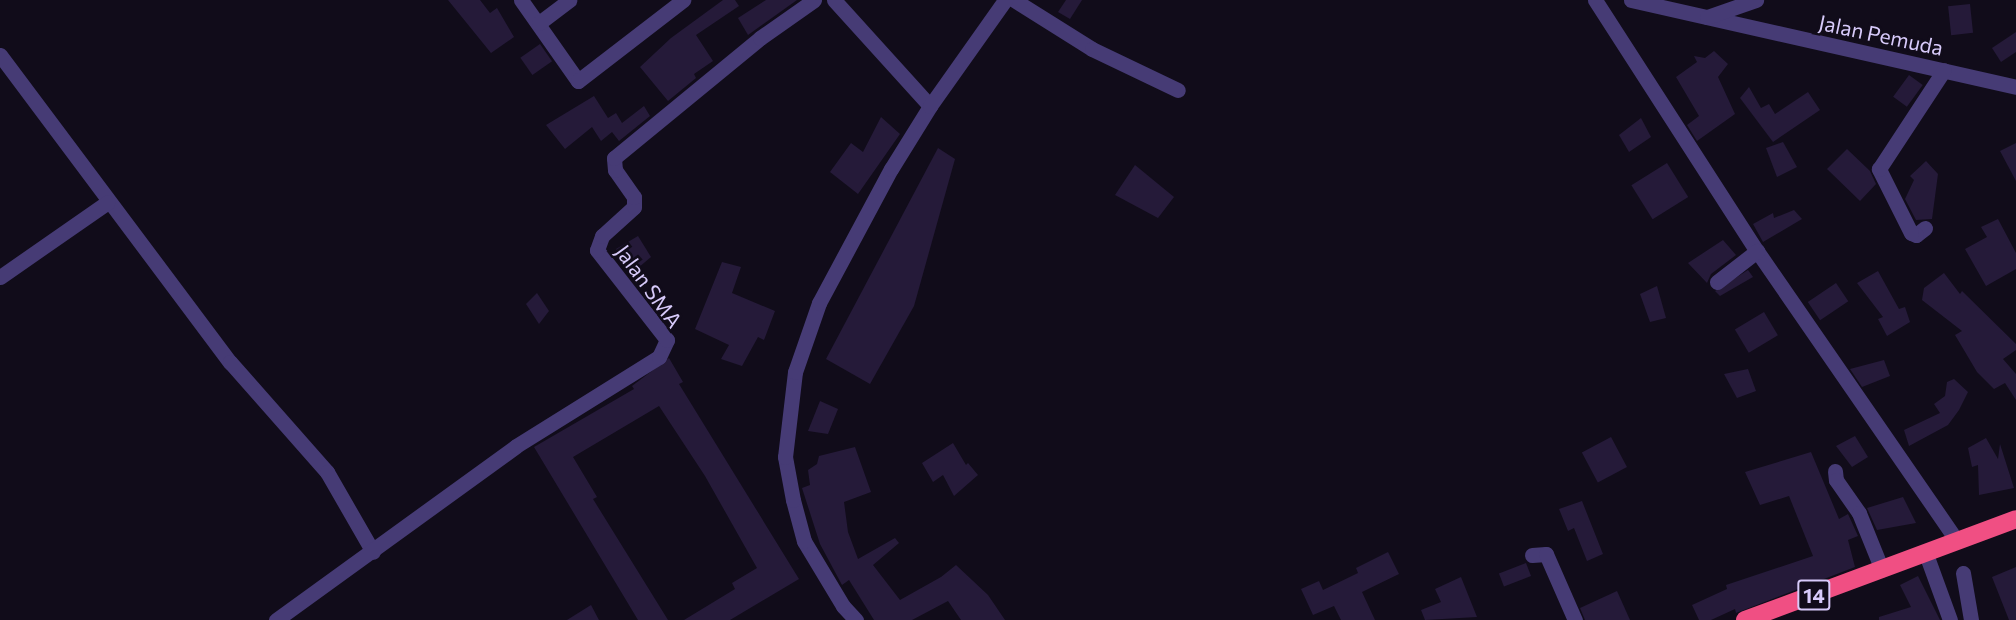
<!DOCTYPE html>
<html>
<head>
<meta charset="utf-8">
<style>
  body { margin:0 }
  #map { position:relative; width:2016px; height:620px; overflow:hidden; background:#110c1a; font-family:Commissioner,sans-serif }
  div>[style] { position:absolute }
  [style*='--x'] { left:calc(var(--x)*1px); top:calc(var(--y)*1px); width:calc(var(--w)*1px); rotate:calc(var(--a)*1deg) }
  .building>* { inset:0; background:#251a39; transform-origin:0 0 }
  .minor>* { height:15px; margin:-7.5px; padding:0 7.5px; transform-origin:7.5px; border-radius:7.5px; background:#463b75 }
  .highway>* { height:18px; margin:-9px; padding:0 9px; transform-origin:9px; border-radius:9px; background:#f04f83 }
  span { translate:-50% -50%; white-space:nowrap; text-align:center; line-height:1.15; -webkit-text-stroke:5px #110c1a; paint-order:stroke }
  .shield-label span { padding:2px 4px; background:#110c1a; border:2px solid; border-radius:4px; -webkit-text-stroke-width:0 }
  .shield-label { font-size:20px; color:#d7cafa; font-weight:700 }
  .street-label { font-size:21px; color:#d7cafa }
</style>
</head>
<body>
<div id="map">
  <div class="building">
    <i style="clip-path:polygon(448px 0,480px 0,490px 13px,497px 8px,514px 37px,491px 53px)"></i>
    <i style="clip-path:polygon(723px 0,735px 0,739px 6px,696px 35px,713px 61px,694px 74px,696px 78px,668px 101px,640px 67px,671px 38px)"></i>
    <i style="clip-path:polygon(766px 0,797px 0,748px 35px,738px 18px)"></i>
    <i style="clip-path:polygon(1066px 0,1082px 0,1070px 19px,1058px 12px)"></i>
    <i style="left:1970px;top:4px;width:29px;height:22px;rotate:84deg"></i>
    <i style="clip-path:polygon(2016px 32px,2016px 52px,2001px 62px,1992px 48px)"></i>
    <i style="left:540px;top:44px;width:21px;height:24px;rotate:55deg"></i>
    <i style="clip-path:polygon(1714px 51px,1728px 64px,1718px 77px,1735px 114px,1697px 141px,1687px 125px,1699px 116px,1676px 77px,1697px 62px,1694px 56px,1705px 58px)"></i>
    <i style="left:1909px;top:75px;width:17px;height:27px;rotate:36deg"></i>
    <i style="clip-path:polygon(1749px 87px,1761px 108px,1769px 104px,1775px 114px,1808px 92px,1820px 110px,1773px 142px,1740px 98px)"></i>
    <i style="clip-path:polygon(594px 96px,608px 118px,616px 113px,622px 123px,644px 106px,650px 116px,619px 141px,612px 132px,601px 141px,592px 127px,565px 149px,546px 125px)"></i>
    <i style="clip-path:polygon(881px 117px,900px 134px,858px 194px,830px 172px,851px 143px,863px 152px)"></i>
    <i style="clip-path:polygon(1641px 118px,1651px 137px,1629px 152px,1619px 135px)"></i>
    <i style="clip-path:polygon(1783px 142px,1797px 167px,1777px 177px,1766px 148px)"></i>
    <i style="clip-path:polygon(2016px 143px,2016px 181px,2000px 151px)"></i>
    <i style="clip-path:polygon(938px 148px,955px 159px,914px 306px,870px 384px,826px 359px)"></i>
    <i style="clip-path:polygon(1847px 149px,1870px 171px,1876px 184px,1860px 201px,1827px 169px)"></i>
    <i style="clip-path:polygon(1926px 161px,1938px 174px,1932px 219px,1916px 220px,1905px 199px,1914px 180px,1910px 176px)"></i>
    <i style="left:1667px;top:163px;width:40px;height:42px;rotate:58deg"></i>
    <i style="clip-path:polygon(1135px 165px,1174px 197px,1158px 218px,1115px 195px)"></i>
    <i style="clip-path:polygon(1794px 210px,1802px 219px,1763px 242px,1753px 224px,1773px 213px,1774px 218px)"></i>
    <i style="clip-path:polygon(1998px 219px,2016px 253px,2016px 269px,1986px 286px,1965px 249px,1987px 237px,1981px 227px)"></i>
    <i style="clip-path:polygon(638px 236px,651px 257px,632px 273px,616px 249px)"></i>
    <i style="clip-path:polygon(1723px 240px,1736px 255px,1711px 274px,1707px 283px,1688px 263px)"></i>
    <i style="clip-path:polygon(722px 262px,741px 267px,732px 293px,775px 311px,764px 340px,758px 337px,742px 366px,721px 359px,729px 345px,695px 329px)"></i>
    <i style="clip-path:polygon(1748px 270px,1753px 277px,1720px 296px,1715px 291px)"></i>
    <i style="clip-path:polygon(1878px 271px,1899px 309px,1905px 307px,1910px 322px,1887px 336px,1878px 319px,1883px 317px,1857px 283px)"></i>
    <i style="clip-path:polygon(1944px 273px,1960px 294px,1962px 291px,2016px 344px,2016px 350px,2003px 359px,2016px 374px,2016px 400px,2005px 383px,1994px 389px,1977px 372px,1955px 335px,1962px 331px,1922px 300px,1924px 288px)"></i>
    <i style="left:1836px;top:283px;width:22px;height:34px;rotate:56deg"></i>
    <i style="clip-path:polygon(1657px 286px,1666px 318px,1650px 322px,1640px 294px)"></i>
    <i style="clip-path:polygon(537px 293px,549px 311px,539px 324px,526px 304px)"></i>
    <i style="left:1764px;top:312px;width:27px;height:34px;rotate:59deg"></i>
    <i style="clip-path:polygon(669px 358px,683px 382px,679px 384px,799px 579px,730px 620px,684px 620px,735px 589px,732px 583px,757px 568px,705px 476px,659px 406px,573px 457px,597px 497px,593px 499px,668px 620px,638px 620px,534px 447px,634px 389px,632px 386px)"></i>
    <i style="clip-path:polygon(1884px 360px,1890px 376px,1862px 387px,1850px 369px)"></i>
    <i style="clip-path:polygon(1748px 369px,1756px 391px,1737px 398px,1724px 374px)"></i>
    <i style="clip-path:polygon(1954px 379px,1968px 392px,1959px 410px,1948px 425px,1909px 446px,1904px 430px,1940px 413px,1934px 404px,1945px 396px,1947px 382px)"></i>
    <i style="clip-path:polygon(820px 401px,838px 409px,828px 434px,808px 431px)"></i>
    <i style="clip-path:polygon(1855px 436px,1868px 457px,1852px 467px,1836px 446px)"></i>
    <i style="left:1611px;top:437px;width:34px;height:33px;rotate:62deg"></i>
    <i style="clip-path:polygon(1986px 438px,1998px 459px,2000px 444px,2014px 488px,1979px 495px,1978px 465px,1972px 467px,1968px 448px)"></i>
    <i style="clip-path:polygon(953px 443px,966px 465px,968px 463px,978px 475px,954px 496px,943px 475px,933px 482px,922px 463px)"></i>
    <i style="clip-path:polygon(855px 447px,871px 492px,844px 502px,848px 532px,858px 559px,895px 538px,899px 543px,873px 565px,900px 600px,941px 577px,956px 565px,988px 595px,1005px 620px,961px 620px,948px 601px,912px 620px,874px 620px,849px 580px,842px 585px,820px 544px,802px 488px,810px 485px,808px 470px,817px 464px,819px 456px)"></i>
    <i style="clip-path:polygon(1811px 452px,1839px 519px,1848px 514px,1858px 536px,1848px 540px,1855px 567px,1736px 613px,1735px 609px,1711px 620px,1699px 620px,1692px 605px,1727px 589px,1726px 585px,1813px 556px,1789px 496px,1760px 505px,1745px 472px)"></i>
    <i style="clip-path:polygon(1903px 497px,1916px 523px,1877px 530px,1867px 508px)"></i>
    <i style="clip-path:polygon(1582px 501px,1603px 554px,1587px 561px,1574px 528px,1568px 531px,1559px 509px)"></i>
    <i style="clip-path:polygon(1388px 552px,1399px 574px,1362px 592px,1375px 620px,1341px 620px,1334px 606px,1313px 615px,1301px 589px,1319px 581px,1323px 590px,1358px 573px,1356px 568px)"></i>
    <i style="left:1526px;top:563px;width:14px;height:29px;rotate:69deg"></i>
    <i style="clip-path:polygon(2016px 567px,2016px 620px,2009px 620px,1992px 577px)"></i>
    <i style="clip-path:polygon(1918px 576px,1940px 620px,1879px 620px,1879px 617px,1911px 607px,1900px 585px)"></i>
    <i style="clip-path:polygon(1461px 577px,1477px 617px,1425px 620px,1421px 610px,1441px 602px,1435px 589px)"></i>
    <i style="clip-path:polygon(1617px 591px,1630px 620px,1585px 620px,1580px 608px)"></i>
    <i style="clip-path:polygon(591px 605px,599px 620px,567px 620px)"></i>
  </div>
  <div class="minor">
    <i style="--x:521;--y:0;--w:99;--a:54.9"></i>
    <i style="--x:578;--y:81;--w:133;--a:-37.6"></i>
    <i style="--x:834;--y:0;--w:143;--a:47.8"></i>
    <i style="--x:1014;--y:0;--w:92;--a:32.1"></i>
    <i style="--x:1092;--y:49;--w:95;--a:25.5"></i>
    <i style="--x:1595;--y:0;--w:299;--a:57.2"></i>
    <i style="--x:1757;--y:251;--w:351;--a:55.4"></i>
    <i style="--x:1631;--y:0;--w:395;--a:12.7"></i>
    <i style="--x:1707;--y:17;--w:52;--a:-19.1"></i>
    <i style="--x:539;--y:23;--w:38;--a:-37"></i>
    <i style="--x:0;--y:55;--w:384;--a:53.2"></i>
    <i style="--x:230;--y:362;--w:147;--a:48.6"></i>
    <i style="--x:327;--y:472;--w:92;--a:60.1"></i>
    <i style="--x:1925;--y:228;--w:11;--a:142"></i>
    <i style="--x:1916;--y:235;--w:5;--a:-158"></i>
    <i style="--x:1911;--y:233;--w:72;--a:-116.6"></i>
    <i style="--x:1879;--y:169;--w:118;--a:-56.7"></i>
    <i style="--x:0;--y:277;--w:131;--a:-34.8"></i>
    <i style="--x:1717;--y:282;--w:51;--a:-37.8"></i>
    <i style="--x:1835;--y:471;--w:9;--a:84"></i>
    <i style="--x:1836;--y:480;--w:40;--a:55.1"></i>
    <i style="--x:1859;--y:513;--w:61;--a:68"></i>
    <i style="--x:1926;--y:554;--w:70;--a:70"></i>
    <i style="--x:1532;--y:555;--w:14;--a:-4"></i>
    <i style="--x:1546;--y:554;--w:72;--a:66.3"></i>
    <i style="--x:1963;--y:573;--w:48;--a:80.3"></i>
    <i style="--x:276;--y:620;--w:296;--a:-35.9"></i>
    <i style="--x:516;--y:446;--w:168;--a:-31.9"></i>
    <i style="--x:659;--y:357;--w:19;--a:-65"></i>
    <i style="--x:667;--y:340;--w:114;--a:-127.9"></i>
    <i style="--x:597;--y:250;--w:15;--a:-70"></i>
    <i style="--x:602;--y:236;--w:43;--a:-42.2"></i>
    <i style="--x:634;--y:207;--w:10;--a:-90"></i>
    <i style="--x:634;--y:197;--w:33;--a:-125"></i>
    <i style="--x:615;--y:170;--w:12;--a:-95"></i>
    <i style="--x:614;--y:158;--w:189;--a:-39.4"></i>
    <i style="--x:760;--y:38;--w:66;--a:-35.1"></i>
    <i style="--x:856;--y:620;--w:19;--a:-133"></i>
    <i style="--x:843;--y:606;--w:76;--a:-121"></i>
    <i style="--x:804;--y:541;--w:42;--a:-105"></i>
    <i style="--x:793;--y:500;--w:44;--a:-100.5"></i>
    <i style="--x:785;--y:457;--w:86;--a:-83.3"></i>
    <i style="--x:795;--y:372;--w:73;--a:-70.8"></i>
    <i style="--x:819;--y:303;--w:152;--a:-61.8"></i>
    <i style="--x:891;--y:169;--w:74;--a:-58.2"></i>
    <i style="--x:930;--y:106;--w:130;--a:-54.7"></i>
  </div>
  <div class="highway">
    <i style="--x:1745;--y:620;--w:289;--a:-20.4"></i>
  </div>
  <div class="shield-label">
    <span style="left:1814px;top:595px">14</span>
  </div>
  <div class="street-label">
    <span style="left:1881px;top:35px;rotate:12deg">Jalan Pemuda</span>
    <span style="left:649px;top:286px;rotate:54deg">Jalan SMA</span>
  </div>
</div>
</body>
</html>
